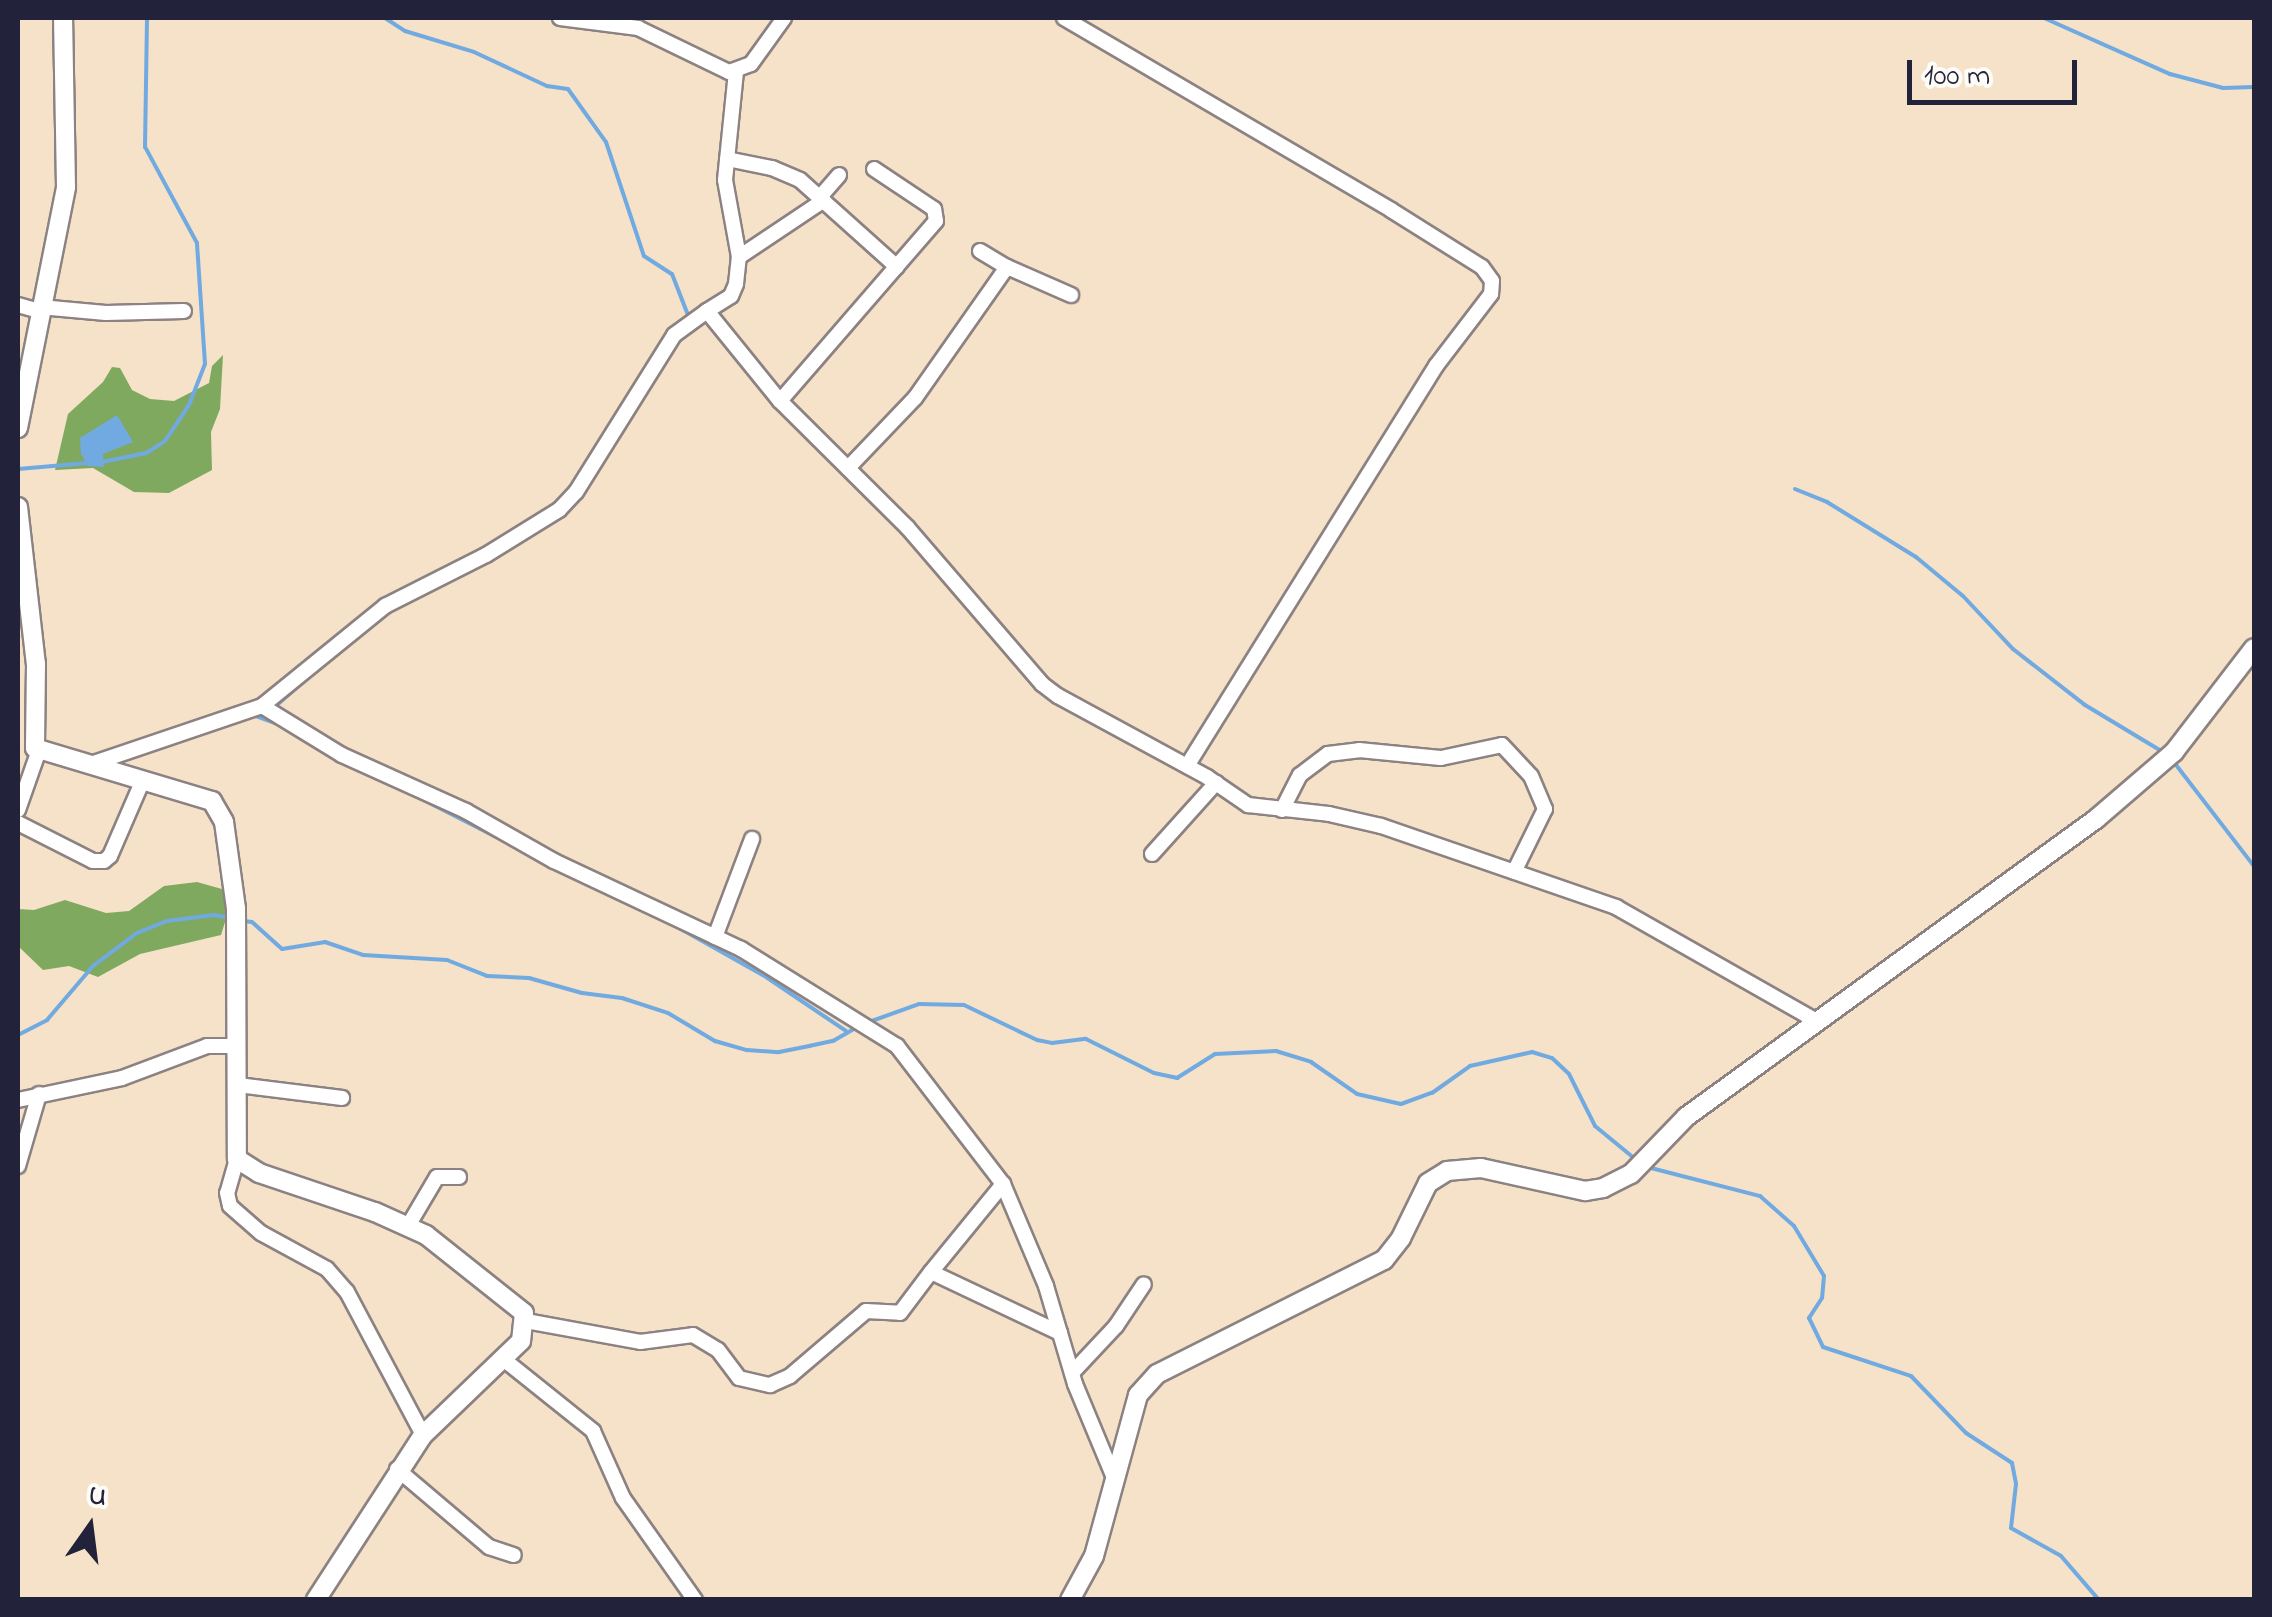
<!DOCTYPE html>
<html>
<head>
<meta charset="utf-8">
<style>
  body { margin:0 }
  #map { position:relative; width:2272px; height:1617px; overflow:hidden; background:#f5e2c9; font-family:"Indie Flower",sans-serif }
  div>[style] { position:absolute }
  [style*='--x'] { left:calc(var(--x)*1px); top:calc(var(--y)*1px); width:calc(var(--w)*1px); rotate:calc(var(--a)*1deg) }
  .forest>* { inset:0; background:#80a960 }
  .water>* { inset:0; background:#70aae0 }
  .stream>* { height:4px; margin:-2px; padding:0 2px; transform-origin:2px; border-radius:2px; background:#70aae0 }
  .roads { filter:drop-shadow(2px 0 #8c8282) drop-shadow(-2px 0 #8c8282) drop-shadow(0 2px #8c8282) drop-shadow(0 -2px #8c8282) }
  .street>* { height:14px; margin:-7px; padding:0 7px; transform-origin:7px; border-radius:7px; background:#fff }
  .secondary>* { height:18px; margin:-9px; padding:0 9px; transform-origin:9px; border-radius:9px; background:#fff }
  span { translate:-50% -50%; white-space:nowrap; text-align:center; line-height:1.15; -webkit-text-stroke:9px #fdfcf7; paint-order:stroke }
  .frame { position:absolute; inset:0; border:20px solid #22223b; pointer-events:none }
  .north { position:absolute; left:40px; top:1477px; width:100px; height:100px; -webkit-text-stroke:8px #fdfcf7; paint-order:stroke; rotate:14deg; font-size:28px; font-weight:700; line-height:40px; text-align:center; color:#22223b }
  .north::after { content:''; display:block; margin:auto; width:35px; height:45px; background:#22223b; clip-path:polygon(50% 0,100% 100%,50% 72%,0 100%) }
  .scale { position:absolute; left:1907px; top:60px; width:170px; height:45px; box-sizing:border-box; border:5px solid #22223b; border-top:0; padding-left:12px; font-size:30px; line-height:35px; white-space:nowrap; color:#22223b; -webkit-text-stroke:8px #fdfcf7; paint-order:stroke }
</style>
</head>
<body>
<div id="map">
  <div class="forest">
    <i style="clip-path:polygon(223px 355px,220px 409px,211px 432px,212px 470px,169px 493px,134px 492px,93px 468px,55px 470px,68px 414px,103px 382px,112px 367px,120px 368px,132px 390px,150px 399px,174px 401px,209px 383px,212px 366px)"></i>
    <i style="clip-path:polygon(197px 882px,222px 889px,229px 909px,221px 935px,140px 954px,98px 977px,69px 966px,43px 970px,18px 946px,18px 909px,34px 910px,65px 900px,106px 913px,129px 911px,164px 886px)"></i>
  </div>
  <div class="water">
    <i style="clip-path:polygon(117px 415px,133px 442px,103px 454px,104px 467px,88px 466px,81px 454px,80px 438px)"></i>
  </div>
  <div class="stream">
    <i style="--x:385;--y:18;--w:24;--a:33"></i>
    <i style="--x:405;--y:31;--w:72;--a:16.9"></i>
    <i style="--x:474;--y:52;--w:81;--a:25"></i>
    <i style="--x:547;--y:86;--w:21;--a:8"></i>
    <i style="--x:568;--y:89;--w:65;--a:54.4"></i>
    <i style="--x:606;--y:142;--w:120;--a:71.6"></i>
    <i style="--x:644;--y:256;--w:33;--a:33"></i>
    <i style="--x:672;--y:274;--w:44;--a:68.7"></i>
    <i style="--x:688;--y:315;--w:6;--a:99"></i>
    <i style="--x:2044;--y:18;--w:138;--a:24"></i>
    <i style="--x:2170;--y:74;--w:55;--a:14.8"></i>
    <i style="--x:2223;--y:88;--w:31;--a:-2"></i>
    <i style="--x:102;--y:462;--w:45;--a:-11.6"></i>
    <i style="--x:146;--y:453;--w:22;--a:-32"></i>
    <i style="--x:165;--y:441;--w:43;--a:-56.3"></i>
    <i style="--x:189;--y:405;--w:44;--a:-68.7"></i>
    <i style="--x:205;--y:364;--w:121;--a:-93.8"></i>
    <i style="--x:197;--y:243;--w:109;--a:-118.4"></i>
    <i style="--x:145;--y:147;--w:129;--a:-89.1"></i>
    <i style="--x:18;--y:469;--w:70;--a:-4.9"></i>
    <i style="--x:1795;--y:489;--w:35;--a:22"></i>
    <i style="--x:1827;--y:502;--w:105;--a:31.7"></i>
    <i style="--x:1916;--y:557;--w:61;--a:39.7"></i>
    <i style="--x:1963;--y:596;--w:73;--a:46.7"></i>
    <i style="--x:2013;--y:649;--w:91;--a:37.9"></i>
    <i style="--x:2085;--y:705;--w:91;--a:31.1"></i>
    <i style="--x:278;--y:704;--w:35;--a:-41"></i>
    <i style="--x:253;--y:715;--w:30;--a:20"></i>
    <i style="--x:340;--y:761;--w:56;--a:24.3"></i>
    <i style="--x:2173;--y:761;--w:133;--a:52.4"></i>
    <i style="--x:408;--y:792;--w:236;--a:27"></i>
    <i style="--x:244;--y:921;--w:8;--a:7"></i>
    <i style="--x:252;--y:922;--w:40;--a:42"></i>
    <i style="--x:282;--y:949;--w:44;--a:-9.2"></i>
    <i style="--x:325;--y:942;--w:40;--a:18.9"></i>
    <i style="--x:363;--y:955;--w:84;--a:3.4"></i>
    <i style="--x:447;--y:960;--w:43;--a:21.8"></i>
    <i style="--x:487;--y:976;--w:42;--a:2.7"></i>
    <i style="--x:529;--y:978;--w:55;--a:15.8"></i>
    <i style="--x:582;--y:993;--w:40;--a:7.1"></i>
    <i style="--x:622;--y:998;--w:48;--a:18.1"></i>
    <i style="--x:668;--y:1013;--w:55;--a:30.8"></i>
    <i style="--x:715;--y:1041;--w:33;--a:16"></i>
    <i style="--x:747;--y:1050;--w:32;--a:4"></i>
    <i style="--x:779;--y:1052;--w:31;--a:-11"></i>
    <i style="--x:809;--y:1046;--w:25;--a:-12"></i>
    <i style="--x:833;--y:1041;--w:28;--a:-30"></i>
    <i style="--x:672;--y:924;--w:104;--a:29.3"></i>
    <i style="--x:763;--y:975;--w:100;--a:34"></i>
    <i style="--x:866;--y:1023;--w:56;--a:-19.7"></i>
    <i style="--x:919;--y:1004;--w:45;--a:1.3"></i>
    <i style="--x:964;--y:1005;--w:81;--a:25.6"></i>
    <i style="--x:1037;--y:1040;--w:15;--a:11"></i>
    <i style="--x:1052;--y:1043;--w:34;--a:-7"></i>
    <i style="--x:1086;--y:1039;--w:76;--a:26.6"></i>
    <i style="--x:1154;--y:1073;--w:24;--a:12"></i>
    <i style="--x:1177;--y:1078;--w:45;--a:-32.3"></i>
    <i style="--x:1215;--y:1054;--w:61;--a:-2.8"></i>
    <i style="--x:1276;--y:1051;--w:37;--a:17"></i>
    <i style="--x:1311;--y:1062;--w:56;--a:34.8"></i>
    <i style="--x:1357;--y:1094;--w:45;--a:12.8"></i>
    <i style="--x:1401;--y:1104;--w:33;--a:-20"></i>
    <i style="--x:1432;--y:1093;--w:47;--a:-35.4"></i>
    <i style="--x:1470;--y:1066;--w:64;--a:-12.7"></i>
    <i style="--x:1532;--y:1052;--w:21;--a:17"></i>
    <i style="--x:1552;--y:1058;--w:23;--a:43"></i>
    <i style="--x:1569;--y:1074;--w:58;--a:63.4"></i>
    <i style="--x:1595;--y:1126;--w:52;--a:39.5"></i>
    <i style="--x:18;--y:1035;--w:33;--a:-27"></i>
    <i style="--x:47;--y:1020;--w:71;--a:-49.6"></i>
    <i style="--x:93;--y:966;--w:55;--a:-36.9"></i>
    <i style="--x:137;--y:933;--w:32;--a:-22"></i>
    <i style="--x:167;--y:921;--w:47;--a:-7.3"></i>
    <i style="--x:214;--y:915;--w:16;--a:11"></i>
    <i style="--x:1647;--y:1167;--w:117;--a:14.4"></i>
    <i style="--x:1760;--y:1196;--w:45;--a:41.4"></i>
    <i style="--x:1794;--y:1226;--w:58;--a:59"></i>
    <i style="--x:1824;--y:1276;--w:22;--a:95"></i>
    <i style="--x:1822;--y:1298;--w:24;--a:123"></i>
    <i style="--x:1809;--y:1318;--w:32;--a:64"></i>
    <i style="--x:1823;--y:1347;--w:93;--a:18.2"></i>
    <i style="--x:1911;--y:1376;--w:79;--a:46"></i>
    <i style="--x:1966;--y:1433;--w:55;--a:33.1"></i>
    <i style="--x:2012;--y:1463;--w:21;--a:79"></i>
    <i style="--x:2016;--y:1484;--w:44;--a:96.5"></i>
    <i style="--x:2011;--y:1528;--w:57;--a:29.2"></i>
    <i style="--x:2061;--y:1556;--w:58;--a:49.2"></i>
  </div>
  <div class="roads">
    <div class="street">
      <i style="--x:560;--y:18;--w:79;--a:7.3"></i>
      <i style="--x:638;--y:28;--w:101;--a:25.8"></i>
      <i style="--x:729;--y:72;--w:23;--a:-20"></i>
      <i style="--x:751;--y:64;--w:57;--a:-54.3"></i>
      <i style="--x:1064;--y:18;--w:379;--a:30.4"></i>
      <i style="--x:1391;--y:210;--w:107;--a:32.1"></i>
      <i style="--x:1482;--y:267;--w:17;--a:54"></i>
      <i style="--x:1492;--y:281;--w:13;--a:94"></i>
      <i style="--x:1491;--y:294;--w:91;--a:127.4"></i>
      <i style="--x:1436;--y:366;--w:471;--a:121.9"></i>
      <i style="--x:727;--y:159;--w:46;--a:11.3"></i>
      <i style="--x:772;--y:168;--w:30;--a:23"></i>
      <i style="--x:800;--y:180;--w:130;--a:41.9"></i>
      <i style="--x:820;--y:197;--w:29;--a:-49"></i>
      <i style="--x:980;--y:251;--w:31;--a:31"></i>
      <i style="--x:739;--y:257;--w:102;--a:-33.8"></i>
      <i style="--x:18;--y:305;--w:22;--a:16"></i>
      <i style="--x:40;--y:307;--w:66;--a:5.2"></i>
      <i style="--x:106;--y:313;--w:78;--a:-1.5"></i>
      <i style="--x:707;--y:311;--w:28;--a:-32"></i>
      <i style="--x:731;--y:296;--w:13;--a:-67"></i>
      <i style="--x:736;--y:284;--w:27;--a:-84"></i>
      <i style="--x:739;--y:257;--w:78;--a:-100.3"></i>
      <i style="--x:725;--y:180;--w:110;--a:-84.2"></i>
      <i style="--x:780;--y:401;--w:238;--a:-49.1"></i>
      <i style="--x:936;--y:221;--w:12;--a:-99"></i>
      <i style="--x:934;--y:209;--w:72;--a:-146.3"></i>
      <i style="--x:848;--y:468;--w:97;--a:-46.3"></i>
      <i style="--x:915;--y:398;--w:160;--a:-54.9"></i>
      <i style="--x:1007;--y:267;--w:70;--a:23.6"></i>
      <i style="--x:262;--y:706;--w:94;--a:31.5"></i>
      <i style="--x:342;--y:755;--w:136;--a:24.3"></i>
      <i style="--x:466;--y:811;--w:101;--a:29.6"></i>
      <i style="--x:554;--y:861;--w:207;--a:25.2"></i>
      <i style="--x:741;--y:949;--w:184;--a:31.9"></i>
      <i style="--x:897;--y:1046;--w:174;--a:52.5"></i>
      <i style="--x:1003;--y:1184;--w:111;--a:67.1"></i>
      <i style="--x:1046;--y:1286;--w:102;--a:73.5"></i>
      <i style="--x:1075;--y:1384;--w:104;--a:67.4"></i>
      <i style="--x:91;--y:764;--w:181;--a:-18.7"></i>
      <i style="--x:262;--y:706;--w:159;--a:-39.1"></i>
      <i style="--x:385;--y:606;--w:113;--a:-26.8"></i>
      <i style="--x:486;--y:555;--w:86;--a:-31.7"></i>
      <i style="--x:559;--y:510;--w:25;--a:-47"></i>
      <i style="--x:576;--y:492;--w:185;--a:-58"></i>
      <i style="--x:674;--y:335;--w:41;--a:-36"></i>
      <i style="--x:707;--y:311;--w:116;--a:51"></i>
      <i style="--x:780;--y:401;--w:179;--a:44.8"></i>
      <i style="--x:907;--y:527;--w:207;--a:49.3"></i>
      <i style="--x:1042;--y:684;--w:20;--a:37"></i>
      <i style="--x:1058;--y:696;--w:170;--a:28.5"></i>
      <i style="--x:1207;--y:777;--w:50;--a:34.3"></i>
      <i style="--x:1248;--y:805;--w:81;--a:6.3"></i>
      <i style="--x:1329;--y:814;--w:53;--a:13"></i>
      <i style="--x:1381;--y:826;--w:249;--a:19"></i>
      <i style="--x:1616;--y:907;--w:229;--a:29.6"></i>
      <i style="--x:18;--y:810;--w:64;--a:-70.7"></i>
      <i style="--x:1282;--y:810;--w:39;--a:-63"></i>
      <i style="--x:1300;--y:775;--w:35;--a:-37"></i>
      <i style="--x:1328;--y:754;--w:31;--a:-7"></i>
      <i style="--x:1359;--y:750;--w:82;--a:5.6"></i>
      <i style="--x:1441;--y:758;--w:62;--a:-12"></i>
      <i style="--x:1502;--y:745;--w:42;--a:46.9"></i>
      <i style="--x:1531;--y:776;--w:36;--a:67"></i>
      <i style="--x:1545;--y:809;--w:70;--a:116.2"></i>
      <i style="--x:18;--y:823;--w:84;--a:26.9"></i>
      <i style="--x:93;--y:861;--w:11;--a:0"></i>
      <i style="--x:104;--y:861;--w:8;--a:-40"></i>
      <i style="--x:110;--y:856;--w:81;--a:-66.6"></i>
      <i style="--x:1152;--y:854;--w:96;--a:-48"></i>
      <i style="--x:715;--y:937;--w:105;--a:-69.3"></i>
      <i style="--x:238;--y:1085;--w:105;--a:7.1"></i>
      <i style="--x:18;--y:1100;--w:106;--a:-11.9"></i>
      <i style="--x:122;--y:1078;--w:91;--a:-20.6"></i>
      <i style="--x:207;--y:1046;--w:30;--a:0"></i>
      <i style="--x:237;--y:1159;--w:35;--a:106"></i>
      <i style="--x:227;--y:1193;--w:13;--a:77"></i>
      <i style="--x:230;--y:1206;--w:41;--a:41.1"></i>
      <i style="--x:261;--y:1233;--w:75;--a:28.6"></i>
      <i style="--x:327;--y:1269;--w:30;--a:49"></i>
      <i style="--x:347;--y:1292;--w:162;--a:62"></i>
      <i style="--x:18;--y:1166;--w:75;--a:-73.7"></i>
      <i style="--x:408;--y:1226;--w:57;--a:-59.4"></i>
      <i style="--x:437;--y:1177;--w:22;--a:0"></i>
      <i style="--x:931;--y:1272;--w:114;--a:-50.7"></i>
      <i style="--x:526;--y:1321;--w:116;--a:10.4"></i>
      <i style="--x:640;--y:1342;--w:53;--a:-7.5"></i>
      <i style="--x:693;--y:1335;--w:29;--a:31"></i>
      <i style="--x:718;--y:1350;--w:35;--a:53"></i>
      <i style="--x:739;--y:1378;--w:32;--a:13"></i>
      <i style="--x:770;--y:1385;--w:22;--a:-24"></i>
      <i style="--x:790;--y:1376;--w:100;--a:-40.5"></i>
      <i style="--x:866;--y:1311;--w:34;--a:3"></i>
      <i style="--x:900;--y:1313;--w:51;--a:-52.9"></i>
      <i style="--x:931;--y:1272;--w:143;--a:25.3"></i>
      <i style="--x:502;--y:1358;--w:117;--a:38.7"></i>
      <i style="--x:593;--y:1431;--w:73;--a:65.9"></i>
      <i style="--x:623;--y:1498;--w:125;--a:54.8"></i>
      <i style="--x:1072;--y:1373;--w:64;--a:-46.9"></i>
      <i style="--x:1116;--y:1326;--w:50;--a:-56.3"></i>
      <i style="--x:397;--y:1469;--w:121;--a:40.3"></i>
      <i style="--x:489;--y:1547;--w:26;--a:18"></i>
    </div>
    <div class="secondary">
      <i style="--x:18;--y:428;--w:246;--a:-78.7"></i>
      <i style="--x:66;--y:187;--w:169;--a:-91"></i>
      <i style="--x:18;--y:507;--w:158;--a:83.5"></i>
      <i style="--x:36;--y:664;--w:84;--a:90.7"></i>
      <i style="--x:35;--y:748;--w:185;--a:16.7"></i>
      <i style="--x:212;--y:801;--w:24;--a:60"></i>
      <i style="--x:224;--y:822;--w:87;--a:82.1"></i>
      <i style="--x:236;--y:908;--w:251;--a:89.8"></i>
      <i style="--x:237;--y:1159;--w:26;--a:32"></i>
      <i style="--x:259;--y:1173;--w:122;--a:18.6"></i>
      <i style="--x:375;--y:1212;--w:56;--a:24.3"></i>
      <i style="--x:426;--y:1235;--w:125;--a:38.5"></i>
      <i style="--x:524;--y:1313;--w:28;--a:96"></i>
      <i style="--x:521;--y:1341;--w:136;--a:136.2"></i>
      <i style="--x:423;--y:1435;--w:197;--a:123"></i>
      <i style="--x:1070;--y:1600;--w:50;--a:-61.4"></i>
      <i style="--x:1094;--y:1556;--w:167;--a:-74.7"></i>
      <i style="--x:1138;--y:1395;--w:28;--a:-48"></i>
      <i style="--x:1157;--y:1374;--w:254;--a:-26.7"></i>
      <i style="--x:1384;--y:1260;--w:28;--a:-52"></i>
      <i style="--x:1401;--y:1238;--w:61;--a:-63.9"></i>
      <i style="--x:1428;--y:1183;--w:22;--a:-32"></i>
      <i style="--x:1447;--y:1171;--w:34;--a:-5"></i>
      <i style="--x:1481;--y:1168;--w:107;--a:12.5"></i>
      <i style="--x:1585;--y:1191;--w:18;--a:-9"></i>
      <i style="--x:1603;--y:1188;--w:31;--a:-27"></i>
      <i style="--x:1631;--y:1174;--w:79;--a:-46"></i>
      <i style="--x:1686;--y:1117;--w:507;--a:-36.01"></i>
      <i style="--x:2096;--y:819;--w:103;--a:-40.7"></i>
      <i style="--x:2174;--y:752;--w:131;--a:-52.4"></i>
    </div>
  </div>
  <div class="frame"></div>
  <div class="north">U</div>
  <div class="scale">100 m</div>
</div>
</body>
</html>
